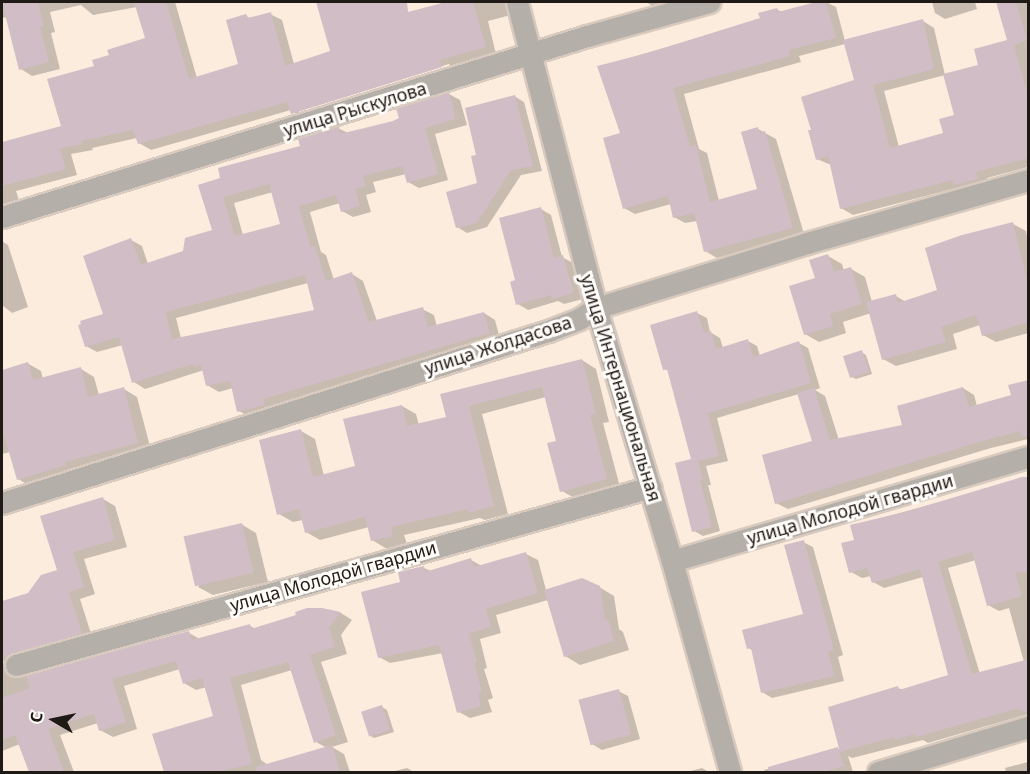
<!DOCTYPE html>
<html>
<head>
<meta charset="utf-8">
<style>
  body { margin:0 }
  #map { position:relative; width:1030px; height:774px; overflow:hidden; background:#fbecde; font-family:"Noto Sans",sans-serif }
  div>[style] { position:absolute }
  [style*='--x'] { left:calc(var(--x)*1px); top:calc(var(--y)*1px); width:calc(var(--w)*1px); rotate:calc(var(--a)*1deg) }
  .shadow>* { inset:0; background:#0003 }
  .building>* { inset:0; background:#d1bdc5; transform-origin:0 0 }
  .roads { filter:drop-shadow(2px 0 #d8cabe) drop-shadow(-2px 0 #d8cabe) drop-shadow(0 2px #d8cabe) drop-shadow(0 -2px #d8cabe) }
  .street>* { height:21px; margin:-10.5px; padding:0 10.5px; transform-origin:10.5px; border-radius:10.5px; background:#b5afa9 }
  span { translate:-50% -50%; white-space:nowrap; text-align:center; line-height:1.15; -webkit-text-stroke:6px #fffcf9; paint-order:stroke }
  .street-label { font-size:18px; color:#201a16 }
  .frame { position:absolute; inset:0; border:3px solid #201a16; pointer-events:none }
  .north { position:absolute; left:24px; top:690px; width:60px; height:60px; -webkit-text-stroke:4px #fffcf9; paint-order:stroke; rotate:279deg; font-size:16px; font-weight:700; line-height:24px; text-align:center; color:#201a16 }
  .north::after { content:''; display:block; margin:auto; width:21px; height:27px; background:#201a16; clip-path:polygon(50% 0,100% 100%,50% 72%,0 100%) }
</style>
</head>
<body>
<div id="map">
  <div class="shadow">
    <i style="clip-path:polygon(evenodd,2px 2px,175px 2px,197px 78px,240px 65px,246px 16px,252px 19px,270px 14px,282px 20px,294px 64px,332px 52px,318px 2px,401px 2px,405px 14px,441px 4px,440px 2px,507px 2px,511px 15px,488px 21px,496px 54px,451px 66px,453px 74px,304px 120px,291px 110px,151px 150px,139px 143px,137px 138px,92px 148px,93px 150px,71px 154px,77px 175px,16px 191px,19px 200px,2px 207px,2px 143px,63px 127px,96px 67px,111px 56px,146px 39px,137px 7px,93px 15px,81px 5px,50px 12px,55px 32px,51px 33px,60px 69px,32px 76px,21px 69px,7px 17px,2px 18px,2px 2px,449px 64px,450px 67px,299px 113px,299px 110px,449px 64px)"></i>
    <i style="clip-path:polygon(646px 2px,677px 2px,660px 11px)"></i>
    <i style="clip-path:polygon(evenodd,826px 2px,836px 7px,845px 41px,923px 21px,934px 28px,945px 75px,980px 66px,1009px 41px,998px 2px,1028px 2px,1028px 167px,987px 178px,989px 185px,967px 191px,960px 187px,853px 215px,841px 208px,831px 165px,817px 159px,856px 81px,845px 44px,799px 56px,801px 62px,684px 94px,699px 149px,707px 153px,719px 201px,759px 190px,758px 129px,776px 139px,804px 234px,717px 258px,705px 251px,697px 221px,685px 223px,674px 217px,671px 204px,635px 214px,624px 208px,622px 134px,599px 67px,762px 19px,776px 9px,782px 12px,826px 2px,945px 75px,956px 116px,945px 134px,899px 147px,884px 91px,945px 75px)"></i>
    <i style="clip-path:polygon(932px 2px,975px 2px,977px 9px,945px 19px,935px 13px)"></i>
    <i style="clip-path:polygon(evenodd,449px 94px,460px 100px,467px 125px,435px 134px,448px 180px,419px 188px,408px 182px,406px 174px,373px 182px,376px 192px,366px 195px,371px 212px,353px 217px,342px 211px,340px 203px,310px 212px,321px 252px,326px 255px,334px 280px,352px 274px,363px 281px,377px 321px,422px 309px,434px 315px,437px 327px,484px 313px,495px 320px,500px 339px,274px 405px,275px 411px,250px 417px,239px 411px,233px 388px,219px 392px,207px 385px,204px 370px,145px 389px,134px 382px,123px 345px,97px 352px,86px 346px,105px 315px,131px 240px,142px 246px,148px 264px,184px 252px,214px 231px,200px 186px,302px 147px,338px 128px,348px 133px,394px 122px,449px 94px,273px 192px,282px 225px,243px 235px,234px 203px,273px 192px,449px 94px,308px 283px,316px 312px,181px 338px,176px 318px,308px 283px)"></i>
    <i style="clip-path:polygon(514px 96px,524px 102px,542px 171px,521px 175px,487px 227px,467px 233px,457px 227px,479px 185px,478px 156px)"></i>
    <i style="clip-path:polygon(541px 209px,551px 215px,562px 257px,573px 263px,583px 299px,564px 304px,558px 301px,528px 310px,518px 304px,516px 281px)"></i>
    <i style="clip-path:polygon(1013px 224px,1026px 231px,1028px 242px,1028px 333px,996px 342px,983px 335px,980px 325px,953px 334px,957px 349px,896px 366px,883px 359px,871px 313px,843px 322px,846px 333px,819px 342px,805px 334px,817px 279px,828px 256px,842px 264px,844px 271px,851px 269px,865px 277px,872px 302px,896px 296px,906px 302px,939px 291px)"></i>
    <i style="clip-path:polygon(2px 241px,8px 245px,28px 307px,12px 313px,2px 305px)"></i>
    <i style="clip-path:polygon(697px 313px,707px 318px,710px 332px,720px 338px,723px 348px,748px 341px,757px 346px,760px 356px,799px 343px,808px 348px,820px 388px,815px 390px,825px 396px,839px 440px,904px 426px,963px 388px,974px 395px,977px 406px,1013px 396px,1028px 381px,1028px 439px,991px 448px,788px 509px,776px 503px,813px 442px,799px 394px,717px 418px,728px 461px,706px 466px,711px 485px,708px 485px,720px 531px,703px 536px,694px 531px,693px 460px,669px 371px,664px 369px)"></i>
    <i style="clip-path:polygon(861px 352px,866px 355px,872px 374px,856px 379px,852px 377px)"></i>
    <i style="clip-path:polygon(582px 360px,596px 369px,609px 422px,603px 423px,620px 487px,576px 499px,562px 491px,557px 442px,546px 397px,482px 414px,508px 514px,485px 520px,480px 518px,404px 535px,407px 544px,387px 549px,372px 540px,369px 527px,320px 540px,306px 532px,303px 520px,293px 522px,279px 514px,301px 431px,315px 439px,324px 476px,357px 467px,402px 406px,416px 414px,419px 425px,448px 418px,442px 395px)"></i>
    <i style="clip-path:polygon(27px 363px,41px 371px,43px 379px,81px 369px,94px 377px,99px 395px,124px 389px,137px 397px,151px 450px,32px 487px,18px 479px,10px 452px,2px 454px,2px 371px)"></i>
    <i style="clip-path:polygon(evenodd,1028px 478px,1028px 714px,928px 743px,923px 740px,852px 758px,848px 756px,853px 772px,765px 772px,764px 770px,838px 749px,841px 750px,898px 688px,903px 690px,950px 677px,923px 577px,884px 588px,873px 582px,871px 576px,862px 578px,851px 572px,856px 541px,852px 526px,1028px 478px,976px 560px,988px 605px,999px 611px,1009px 608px,1024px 662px,980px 674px,948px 568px,976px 560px)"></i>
    <i style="clip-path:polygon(evenodd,103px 499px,115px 506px,127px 547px,84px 559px,95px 594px,80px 599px,93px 640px,15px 670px,18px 678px,189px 633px,200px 639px,250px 626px,256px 629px,322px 609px,341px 613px,352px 620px,341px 635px,347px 654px,321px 662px,348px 742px,332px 747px,344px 754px,350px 772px,165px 772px,154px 735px,215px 717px,207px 687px,196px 690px,184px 683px,180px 669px,124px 686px,137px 729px,113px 737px,100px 730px,98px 723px,60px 735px,74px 772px,30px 772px,20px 744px,2px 751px,2px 664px,4px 663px,2px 655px,2px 603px,28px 594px,59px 571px,103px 499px,292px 670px,316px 742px,327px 748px,268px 765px,261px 760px,241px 685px,292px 670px)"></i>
    <i style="clip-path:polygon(241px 524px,256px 533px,268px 582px,213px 595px,198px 587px)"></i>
    <i style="clip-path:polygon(803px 542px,813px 547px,843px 655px,838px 657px,844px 681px,772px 698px,762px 692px,753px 651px,749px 648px,804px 615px)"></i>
    <i style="clip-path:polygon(526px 554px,538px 560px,546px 590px,599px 587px,614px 596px,619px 629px,623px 632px,629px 650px,580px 665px,565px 656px,548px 600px,496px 615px,501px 633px,480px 639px,487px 668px,484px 669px,493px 698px,488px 700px,492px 712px,470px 718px,459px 712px,443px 653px,390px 663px,379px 657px,402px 583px,424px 568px,431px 571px,471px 560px,482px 566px)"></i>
    <i style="clip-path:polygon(618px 691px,628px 696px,640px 739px,602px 750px,592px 744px)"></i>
    <i style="clip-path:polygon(382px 707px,387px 710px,394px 732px,374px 738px,369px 735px)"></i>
    <i style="clip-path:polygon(1028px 762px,1028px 772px,1006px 772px,1005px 768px)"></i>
    <i style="clip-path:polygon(407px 768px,414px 772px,391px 772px)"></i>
    <i style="clip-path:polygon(702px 768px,709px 772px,687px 772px)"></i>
  </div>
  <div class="building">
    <i style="clip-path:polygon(2px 2px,38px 2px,44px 26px,40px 27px,49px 62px,19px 70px)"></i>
    <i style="clip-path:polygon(134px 2px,166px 2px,189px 79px,238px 64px,226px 20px,246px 14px,248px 18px,271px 12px,285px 66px,330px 51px,316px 2px,407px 2px,408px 12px,446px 2px,473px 2px,486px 47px,440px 60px,442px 67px,291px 114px,287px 102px,138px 144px,133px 130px,81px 141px,82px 144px,60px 148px,66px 169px,2px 186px,2px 142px,61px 126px,47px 79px,94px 66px,92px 60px,109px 55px,107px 50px,145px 38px)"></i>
    <i style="clip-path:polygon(816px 2px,826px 2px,836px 38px,789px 50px,790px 56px,673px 88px,690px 147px,696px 145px,710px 202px,757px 189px,741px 132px,758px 127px,760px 133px,765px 131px,793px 228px,704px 252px,694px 213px,673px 218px,668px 196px,623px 209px,603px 138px,620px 133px,597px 66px,648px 53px,760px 18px,758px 13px,777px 8px,778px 12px)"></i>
    <i style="clip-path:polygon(996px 2px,1016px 2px,1027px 40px,1014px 45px,1029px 100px,1029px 158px,976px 172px,978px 179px,954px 185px,953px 180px,840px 209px,828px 156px,816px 160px,808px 130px,811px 130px,801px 97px,854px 80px,843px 40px,923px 19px,934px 69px,873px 85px,890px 148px,943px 133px,939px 119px,954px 115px,943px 74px,978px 65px,974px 49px,1007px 40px)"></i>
    <i style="clip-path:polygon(evenodd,449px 92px,456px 119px,425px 128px,438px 174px,407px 183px,402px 166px,363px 176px,366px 186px,355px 189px,360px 206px,341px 212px,336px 195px,299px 206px,310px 246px,315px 247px,326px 281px,352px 272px,369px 322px,423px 307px,428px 327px,484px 312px,490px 333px,263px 399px,265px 405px,237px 412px,230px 381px,206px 386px,201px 365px,194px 367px,193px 364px,132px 383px,119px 337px,85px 347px,78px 325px,81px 324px,80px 321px,103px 314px,83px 256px,131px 238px,141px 265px,183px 251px,185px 238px,212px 230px,198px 185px,220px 178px,218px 168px,300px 146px,298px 139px,339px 126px,340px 134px,393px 121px,399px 118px,396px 108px,449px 92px,269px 184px,280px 224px,235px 236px,223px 197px,269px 184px,449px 92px,305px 275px,314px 310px,172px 339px,166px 312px,305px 275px)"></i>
    <i style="clip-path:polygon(515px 95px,533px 166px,511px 170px,477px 223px,456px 228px,446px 192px,477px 183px,471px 156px,476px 155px,465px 108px)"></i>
    <i style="clip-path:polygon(541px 207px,554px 258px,563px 255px,574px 293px,552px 299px,551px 295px,516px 305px,510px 282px,515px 280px,499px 218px)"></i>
    <i style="clip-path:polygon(1013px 222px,1029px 288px,1029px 322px,982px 336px,976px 315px,941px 327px,946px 342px,882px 360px,866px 302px,896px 294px,898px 303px,937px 290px,925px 248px,962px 235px)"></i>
    <i style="clip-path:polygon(828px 254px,834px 272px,851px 267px,862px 304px,830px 314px,833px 326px,804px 335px,789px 286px,815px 278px,809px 260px)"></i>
    <i style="clip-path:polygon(697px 311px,704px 333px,711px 331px,716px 349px,748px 339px,753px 357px,799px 341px,811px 383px,708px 413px,719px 456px,698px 461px,703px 480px,700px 480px,712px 527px,692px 532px,675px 463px,691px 459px,667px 369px,663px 370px,650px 325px)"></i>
    <i style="left:862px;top:350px;width:23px;height:20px;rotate:72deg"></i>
    <i style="clip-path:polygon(582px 359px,596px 414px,590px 415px,607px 479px,560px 492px,547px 443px,556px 441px,542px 387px,469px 406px,494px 506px,469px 513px,468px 509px,391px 527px,393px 536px,371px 541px,365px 517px,305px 533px,299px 509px,277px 515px,259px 440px,301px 429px,313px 477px,355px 466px,343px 419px,402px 405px,407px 426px,446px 417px,440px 394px)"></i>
    <i style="clip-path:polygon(28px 362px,33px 380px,81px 367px,88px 397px,124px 387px,138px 443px,65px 462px,66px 465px,17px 480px,2px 428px,2px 370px)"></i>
    <i style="clip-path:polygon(1029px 380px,1029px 437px,1022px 437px,1020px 431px,979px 442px,775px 504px,762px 455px,812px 441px,797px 393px,814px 388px,830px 440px,902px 425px,897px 406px,963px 387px,969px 407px,1011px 395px,1008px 385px)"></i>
    <i style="clip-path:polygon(1022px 477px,1029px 477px,1029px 571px,1015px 573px,1022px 596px,987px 606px,972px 552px,938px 562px,972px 674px,1029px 659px,1029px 713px,1016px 709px,916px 737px,914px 734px,895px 740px,894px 737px,840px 752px,828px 707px,898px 686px,899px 690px,948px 675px,920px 569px,872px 583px,867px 568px,849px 573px,841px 543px,854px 540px,850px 525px,905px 512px)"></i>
    <i style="clip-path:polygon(103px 497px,115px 540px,73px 552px,84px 587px,69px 592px,82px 633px,2px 658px,2px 601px,28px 593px,41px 575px,57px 570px,40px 516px)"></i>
    <i style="left:242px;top:523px;width:51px;height:60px;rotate:77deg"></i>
    <i style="clip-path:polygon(804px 540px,834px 650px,828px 652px,835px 676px,761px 693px,751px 648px,747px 649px,742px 630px,803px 614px,784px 545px)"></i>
    <i style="clip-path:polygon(526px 552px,538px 593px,486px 609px,491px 627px,469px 633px,477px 662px,474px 663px,482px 692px,478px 694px,481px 706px,457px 713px,439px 645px,378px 658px,361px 592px,400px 582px,398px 572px,424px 566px,425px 572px,471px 558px,474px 567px)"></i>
    <i style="clip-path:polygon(582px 578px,600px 586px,605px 619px,609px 622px,614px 641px,564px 657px,544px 590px)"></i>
    <i style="clip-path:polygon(307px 608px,322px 608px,341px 612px,329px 628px,335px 647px,310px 655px,336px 735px,314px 743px,288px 662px,230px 678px,252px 764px,217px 772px,164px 772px,152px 734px,213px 716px,202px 678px,183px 684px,176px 661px,112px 679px,126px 722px,99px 731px,94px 714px,48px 729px,64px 772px,29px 772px,15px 735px,2px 740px,2px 698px,30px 688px,26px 675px,189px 631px,192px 640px,250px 624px,251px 629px,296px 615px,295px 612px)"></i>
    <i style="left:619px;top:689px;width:47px;height:42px;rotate:75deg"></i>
    <i style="left:382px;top:705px;width:26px;height:22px;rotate:72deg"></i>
    <i style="clip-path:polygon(332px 745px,340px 772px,256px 772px,256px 767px)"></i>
    <i style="clip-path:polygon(838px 747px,844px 766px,823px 772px,769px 772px,768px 767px)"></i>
  </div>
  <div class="roads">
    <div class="street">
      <i style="--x:517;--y:2;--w:316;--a:75.5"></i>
      <i style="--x:596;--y:308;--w:264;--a:73.3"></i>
      <i style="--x:672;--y:561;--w:219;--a:74.6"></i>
      <i style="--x:2;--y:217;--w:612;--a:-17.19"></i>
      <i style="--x:587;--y:36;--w:127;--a:-15.6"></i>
      <i style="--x:2;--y:503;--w:572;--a:-17.49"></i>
      <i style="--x:548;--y:331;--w:33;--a:-21"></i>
      <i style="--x:579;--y:319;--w:20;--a:-33"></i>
      <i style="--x:596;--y:308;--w:221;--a:-17.1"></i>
      <i style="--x:807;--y:243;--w:230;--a:-15.9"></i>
      <i style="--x:672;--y:561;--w:371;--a:-16.3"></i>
      <i style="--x:16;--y:665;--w:659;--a:-15.66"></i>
      <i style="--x:878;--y:772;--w:157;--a:-16.7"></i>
    </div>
  </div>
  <div class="street-label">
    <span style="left:355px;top:109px;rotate:-17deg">улица Рыскулова</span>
    <span style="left:498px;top:345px;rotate:-18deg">улица Жолдасова</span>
    <span style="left:621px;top:388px;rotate:73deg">улица Интернациональная</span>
    <span style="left:850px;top:509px;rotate:-16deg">улица Молодой гвардии</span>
    <span style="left:333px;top:576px;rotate:-16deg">улица Молодой гвардии</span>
  </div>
  <div class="frame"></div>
  <div class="north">С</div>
</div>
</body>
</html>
